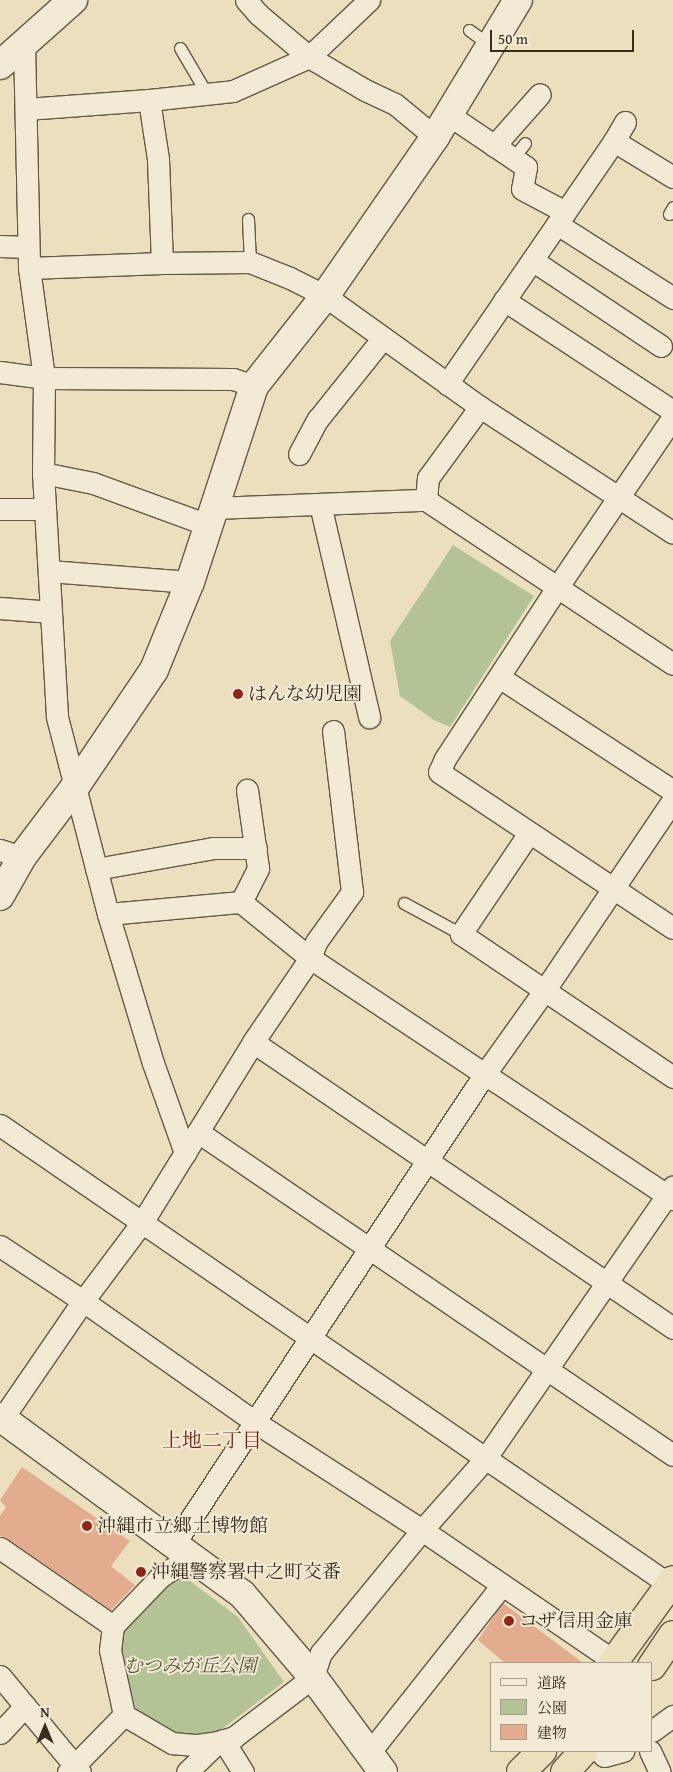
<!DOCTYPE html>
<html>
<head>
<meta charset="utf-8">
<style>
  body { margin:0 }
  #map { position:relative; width:673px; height:1772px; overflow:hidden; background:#ecdfbe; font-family:"Gentium Book Plus","Noto Serif JP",serif }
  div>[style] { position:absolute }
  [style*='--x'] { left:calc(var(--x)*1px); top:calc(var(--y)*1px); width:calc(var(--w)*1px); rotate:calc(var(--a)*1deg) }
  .green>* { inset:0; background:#b3c395 }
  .building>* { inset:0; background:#e3ac8e }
  .roads { filter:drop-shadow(1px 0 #645945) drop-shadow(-1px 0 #645945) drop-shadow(0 1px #645945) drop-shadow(0 -1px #645945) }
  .lane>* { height:11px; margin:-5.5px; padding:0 5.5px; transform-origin:5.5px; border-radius:5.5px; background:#f3ead5 }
  .street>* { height:21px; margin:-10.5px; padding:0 10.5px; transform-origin:10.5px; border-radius:10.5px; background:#f3ead5 }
  .secondary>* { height:28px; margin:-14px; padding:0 14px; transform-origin:14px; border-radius:14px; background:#f3ead5 }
  .highway>* { height:28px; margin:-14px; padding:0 14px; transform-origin:14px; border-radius:14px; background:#ecdfbe }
  .dots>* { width:14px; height:14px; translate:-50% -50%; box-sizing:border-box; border:2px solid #f3ead5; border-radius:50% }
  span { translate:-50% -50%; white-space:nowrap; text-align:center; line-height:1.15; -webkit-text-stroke:4px #f3ead5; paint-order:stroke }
  .poi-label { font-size:19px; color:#372c1d }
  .left { translate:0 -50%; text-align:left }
  .park-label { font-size:19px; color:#56523b; font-style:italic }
  .neighbourhood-label { font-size:20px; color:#7a1f14 }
  .legend { position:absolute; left:490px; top:1662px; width:162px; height:90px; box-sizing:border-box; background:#f3ead5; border:1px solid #a89e8b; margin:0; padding:6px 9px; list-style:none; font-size:15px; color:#372c1d }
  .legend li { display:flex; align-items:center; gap:10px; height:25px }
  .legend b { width:25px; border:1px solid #a89e8b }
  .north { position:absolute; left:20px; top:1702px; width:50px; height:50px; -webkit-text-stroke:4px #f3ead5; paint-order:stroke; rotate:0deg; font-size:14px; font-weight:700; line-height:20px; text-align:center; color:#372c1d }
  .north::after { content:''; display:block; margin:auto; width:18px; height:22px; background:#372c1d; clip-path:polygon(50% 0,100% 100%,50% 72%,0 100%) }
  .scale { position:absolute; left:490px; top:30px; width:144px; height:22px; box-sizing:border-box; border:2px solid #372c1d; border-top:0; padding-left:6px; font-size:15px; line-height:18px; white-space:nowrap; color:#372c1d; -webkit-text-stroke:4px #f3ead5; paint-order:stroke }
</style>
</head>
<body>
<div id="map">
  <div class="green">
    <i style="clip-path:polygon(453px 545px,534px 596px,450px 727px,434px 720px,400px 696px,390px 641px)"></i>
    <i style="clip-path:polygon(182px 1575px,238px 1617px,284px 1682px,213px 1736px,173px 1734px,142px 1718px,126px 1692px,118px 1655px,121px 1635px,137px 1611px)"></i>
  </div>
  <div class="building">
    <i style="clip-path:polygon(22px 1467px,130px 1541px,111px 1566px,135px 1585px,111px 1610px,7px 1538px,0 1536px,0 1516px,6px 1507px,0 1500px)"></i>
    <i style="clip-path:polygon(503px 1603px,583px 1663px,505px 1663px,478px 1640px)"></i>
  </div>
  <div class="roads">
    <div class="lane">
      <i style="--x:469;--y:30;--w:26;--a:36"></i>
      <i style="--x:180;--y:48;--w:53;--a:59.6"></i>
      <i style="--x:513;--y:158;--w:19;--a:-51"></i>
      <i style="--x:669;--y:214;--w:8;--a:-60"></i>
      <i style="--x:248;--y:219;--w:43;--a:87.3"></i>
      <i style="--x:404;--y:903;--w:65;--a:28.5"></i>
    </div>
    <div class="street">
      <i style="--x:246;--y:0;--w:18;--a:49"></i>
      <i style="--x:258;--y:14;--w:67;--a:40.1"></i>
      <i style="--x:309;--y:57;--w:65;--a:30.5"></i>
      <i style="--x:365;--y:90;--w:33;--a:25"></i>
      <i style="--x:395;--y:104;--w:52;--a:39.5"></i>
      <i style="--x:24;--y:44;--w:224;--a:88.7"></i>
      <i style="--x:29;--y:268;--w:111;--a:82.2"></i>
      <i style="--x:44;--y:378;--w:95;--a:90.6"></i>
      <i style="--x:43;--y:473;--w:244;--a:86.7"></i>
      <i style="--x:57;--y:717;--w:203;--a:75.5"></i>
      <i style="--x:108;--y:914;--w:156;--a:73.2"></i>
      <i style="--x:153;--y:1063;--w:96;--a:70.4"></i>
      <i style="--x:149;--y:100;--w:60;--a:81.3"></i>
      <i style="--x:158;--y:159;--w:104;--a:87.8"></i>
      <i style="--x:26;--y:109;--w:123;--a:-4.2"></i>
      <i style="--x:149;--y:100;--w:84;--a:-6.1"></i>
      <i style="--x:233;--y:91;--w:83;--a:-24.1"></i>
      <i style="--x:309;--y:57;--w:83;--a:-43.5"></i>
      <i style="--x:449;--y:115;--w:93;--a:34"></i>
      <i style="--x:526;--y:167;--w:22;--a:100"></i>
      <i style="--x:522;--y:189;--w:49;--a:28.1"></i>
      <i style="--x:614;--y:141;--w:69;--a:31.4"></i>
      <i style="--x:494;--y:146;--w:69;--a:-48.5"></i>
      <i style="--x:557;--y:224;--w:138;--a:32.5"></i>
      <i style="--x:0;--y:246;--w:28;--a:2"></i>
      <i style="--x:532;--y:260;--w:155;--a:33.7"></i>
      <i style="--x:29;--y:268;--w:133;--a:-2.2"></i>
      <i style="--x:162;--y:263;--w:88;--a:-0.7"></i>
      <i style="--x:250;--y:262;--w:43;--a:21.8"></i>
      <i style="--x:290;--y:278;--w:39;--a:27"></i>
      <i style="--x:325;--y:296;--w:191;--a:35.6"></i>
      <i style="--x:480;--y:407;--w:230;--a:33.1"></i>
      <i style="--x:504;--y:300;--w:202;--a:33.3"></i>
      <i style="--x:0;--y:372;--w:44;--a:7.8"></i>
      <i style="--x:44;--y:378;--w:189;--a:0.3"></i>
      <i style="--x:233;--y:379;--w:22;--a:18"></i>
      <i style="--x:447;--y:384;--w:295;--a:-55.5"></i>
      <i style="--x:614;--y:141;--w:22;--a:-60"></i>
      <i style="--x:673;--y:417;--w:204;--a:124.2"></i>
      <i style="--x:558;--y:586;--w:207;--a:123.2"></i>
      <i style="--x:445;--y:759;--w:14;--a:115"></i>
      <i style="--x:439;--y:772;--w:281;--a:33.7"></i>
      <i style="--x:299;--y:454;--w:40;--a:-62"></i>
      <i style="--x:318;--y:419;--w:104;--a:-51.3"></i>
      <i style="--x:43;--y:473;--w:51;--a:11.3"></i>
      <i style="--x:93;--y:483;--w:122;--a:20.1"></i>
      <i style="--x:426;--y:500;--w:22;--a:-85"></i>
      <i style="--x:428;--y:478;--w:88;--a:-53.8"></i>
      <i style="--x:320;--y:504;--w:219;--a:77"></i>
      <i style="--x:214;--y:508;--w:212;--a:-2.2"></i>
      <i style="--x:426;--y:500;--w:296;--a:33.6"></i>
      <i style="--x:0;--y:509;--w:45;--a:0"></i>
      <i style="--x:49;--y:571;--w:141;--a:4.5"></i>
      <i style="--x:0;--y:608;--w:51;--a:4.5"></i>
      <i style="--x:499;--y:677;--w:208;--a:33.2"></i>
      <i style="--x:529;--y:833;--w:122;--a:124"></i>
      <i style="--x:461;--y:934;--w:256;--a:34"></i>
      <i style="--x:0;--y:850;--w:23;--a:18"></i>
      <i style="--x:96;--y:869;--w:120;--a:-10.1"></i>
      <i style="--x:214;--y:848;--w:42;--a:0"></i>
      <i style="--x:241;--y:902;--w:38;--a:-63"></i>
      <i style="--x:258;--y:868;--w:79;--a:-98"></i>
      <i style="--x:108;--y:914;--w:134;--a:-5.2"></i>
      <i style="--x:241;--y:902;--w:89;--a:39.1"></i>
      <i style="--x:310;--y:958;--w:436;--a:33.6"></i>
      <i style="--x:253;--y:1042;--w:508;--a:34.25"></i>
      <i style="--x:0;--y:1125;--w:813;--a:34.47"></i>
      <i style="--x:198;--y:1132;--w:574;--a:34.22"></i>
      <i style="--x:0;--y:1246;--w:100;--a:33.5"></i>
      <i style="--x:83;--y:1301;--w:210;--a:35.1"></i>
      <i style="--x:255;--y:1422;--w:199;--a:32.9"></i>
      <i style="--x:422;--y:1530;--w:232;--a:34.3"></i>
      <i style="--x:0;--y:1422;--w:147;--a:-55.6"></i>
      <i style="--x:83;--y:1301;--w:100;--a:-53.1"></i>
      <i style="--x:143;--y:1221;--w:210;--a:-58.4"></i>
      <i style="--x:253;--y:1042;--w:102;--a:-55.8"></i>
      <i style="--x:310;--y:958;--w:17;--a:-69"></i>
      <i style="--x:316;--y:942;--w:62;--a:-54.2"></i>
      <i style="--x:352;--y:892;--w:162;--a:-96.7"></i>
      <i style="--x:174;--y:1544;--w:562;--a:-56.54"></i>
      <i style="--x:484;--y:1075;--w:103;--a:-54.5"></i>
      <i style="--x:544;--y:991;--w:230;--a:-56"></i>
      <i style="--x:0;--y:1548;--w:137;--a:34.6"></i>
      <i style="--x:113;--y:1626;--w:24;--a:97"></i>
      <i style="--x:110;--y:1650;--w:66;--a:77.8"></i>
      <i style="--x:113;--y:1626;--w:68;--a:-46.2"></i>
      <i style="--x:160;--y:1577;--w:37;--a:-34"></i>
      <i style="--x:0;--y:1676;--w:125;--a:50.2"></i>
      <i style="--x:652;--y:1731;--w:26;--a:-36"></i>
      <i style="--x:0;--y:1733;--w:37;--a:-47"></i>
      <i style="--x:223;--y:1740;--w:38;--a:58"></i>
      <i style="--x:599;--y:1751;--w:7;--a:45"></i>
      <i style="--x:604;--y:1756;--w:20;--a:-15"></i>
      <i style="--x:650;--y:1751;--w:23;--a:65"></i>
      <i style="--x:369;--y:1753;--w:214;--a:-51.6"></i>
      <i style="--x:68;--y:1772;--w:80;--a:-45.5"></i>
      <i style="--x:124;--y:1715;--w:56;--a:30.3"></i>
      <i style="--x:172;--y:1743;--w:25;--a:5"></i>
      <i style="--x:197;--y:1745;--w:21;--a:-8"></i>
      <i style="--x:187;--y:1772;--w:43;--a:-44.1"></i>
      <i style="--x:218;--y:1742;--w:17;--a:-17"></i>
      <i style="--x:234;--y:1737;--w:99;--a:-37.2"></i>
      <i style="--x:313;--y:1677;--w:25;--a:-72"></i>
      <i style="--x:321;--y:1653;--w:159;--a:-50.6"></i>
      <i style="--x:422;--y:1530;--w:95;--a:-48.4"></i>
      <i style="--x:485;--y:1459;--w:331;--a:-55.4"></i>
    </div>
    <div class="secondary">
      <i style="--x:0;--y:65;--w:98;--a:-41.7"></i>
      <i style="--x:0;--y:896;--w:45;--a:-60.6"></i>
      <i style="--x:22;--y:857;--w:88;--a:-52.9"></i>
      <i style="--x:75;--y:787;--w:141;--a:-56"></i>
      <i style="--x:154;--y:670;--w:95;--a:-67.8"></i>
      <i style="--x:190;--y:582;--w:206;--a:-71.9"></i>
      <i style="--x:254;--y:386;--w:115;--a:-51.7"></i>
      <i style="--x:325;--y:296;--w:193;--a:-55.3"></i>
      <i style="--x:435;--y:137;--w:160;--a:-58.8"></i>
      <i style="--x:0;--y:1417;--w:300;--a:36.2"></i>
      <i style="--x:242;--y:1594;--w:109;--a:49.5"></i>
      <i style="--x:313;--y:1677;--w:118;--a:53.6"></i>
    </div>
    <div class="highway">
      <i style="--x:613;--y:1663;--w:102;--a:-54.1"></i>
      <i style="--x:652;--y:1666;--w:37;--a:-56"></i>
      <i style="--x:521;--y:1772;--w:30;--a:-45"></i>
      <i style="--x:565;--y:1772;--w:28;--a:-48"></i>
    </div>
  </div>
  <div class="dots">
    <i style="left:238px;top:694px;background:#8f2418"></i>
    <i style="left:87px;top:1526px;background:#8f2418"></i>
    <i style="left:141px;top:1572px;background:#8f2418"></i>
    <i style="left:509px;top:1621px;background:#8f2418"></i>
  </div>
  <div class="poi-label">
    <span class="left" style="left:248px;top:694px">はんな幼児園</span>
    <span class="left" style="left:97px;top:1526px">沖縄市立郷土博物館</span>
    <span class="left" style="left:151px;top:1572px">沖縄警察署中之町交番</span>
    <span class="left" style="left:519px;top:1621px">コザ信用金庫</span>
  </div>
  <div class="park-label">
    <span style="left:190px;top:1666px">むつみが丘公園</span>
  </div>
  <div class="neighbourhood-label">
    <span style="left:212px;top:1439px">上地二丁目</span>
  </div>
  <ul class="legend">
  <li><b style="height:6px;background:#f3ead5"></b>道路</li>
  <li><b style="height:14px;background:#b3c395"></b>公園</li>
  <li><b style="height:14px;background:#e3ac8e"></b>建物</li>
  </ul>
  <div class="north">N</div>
  <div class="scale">50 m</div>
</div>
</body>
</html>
